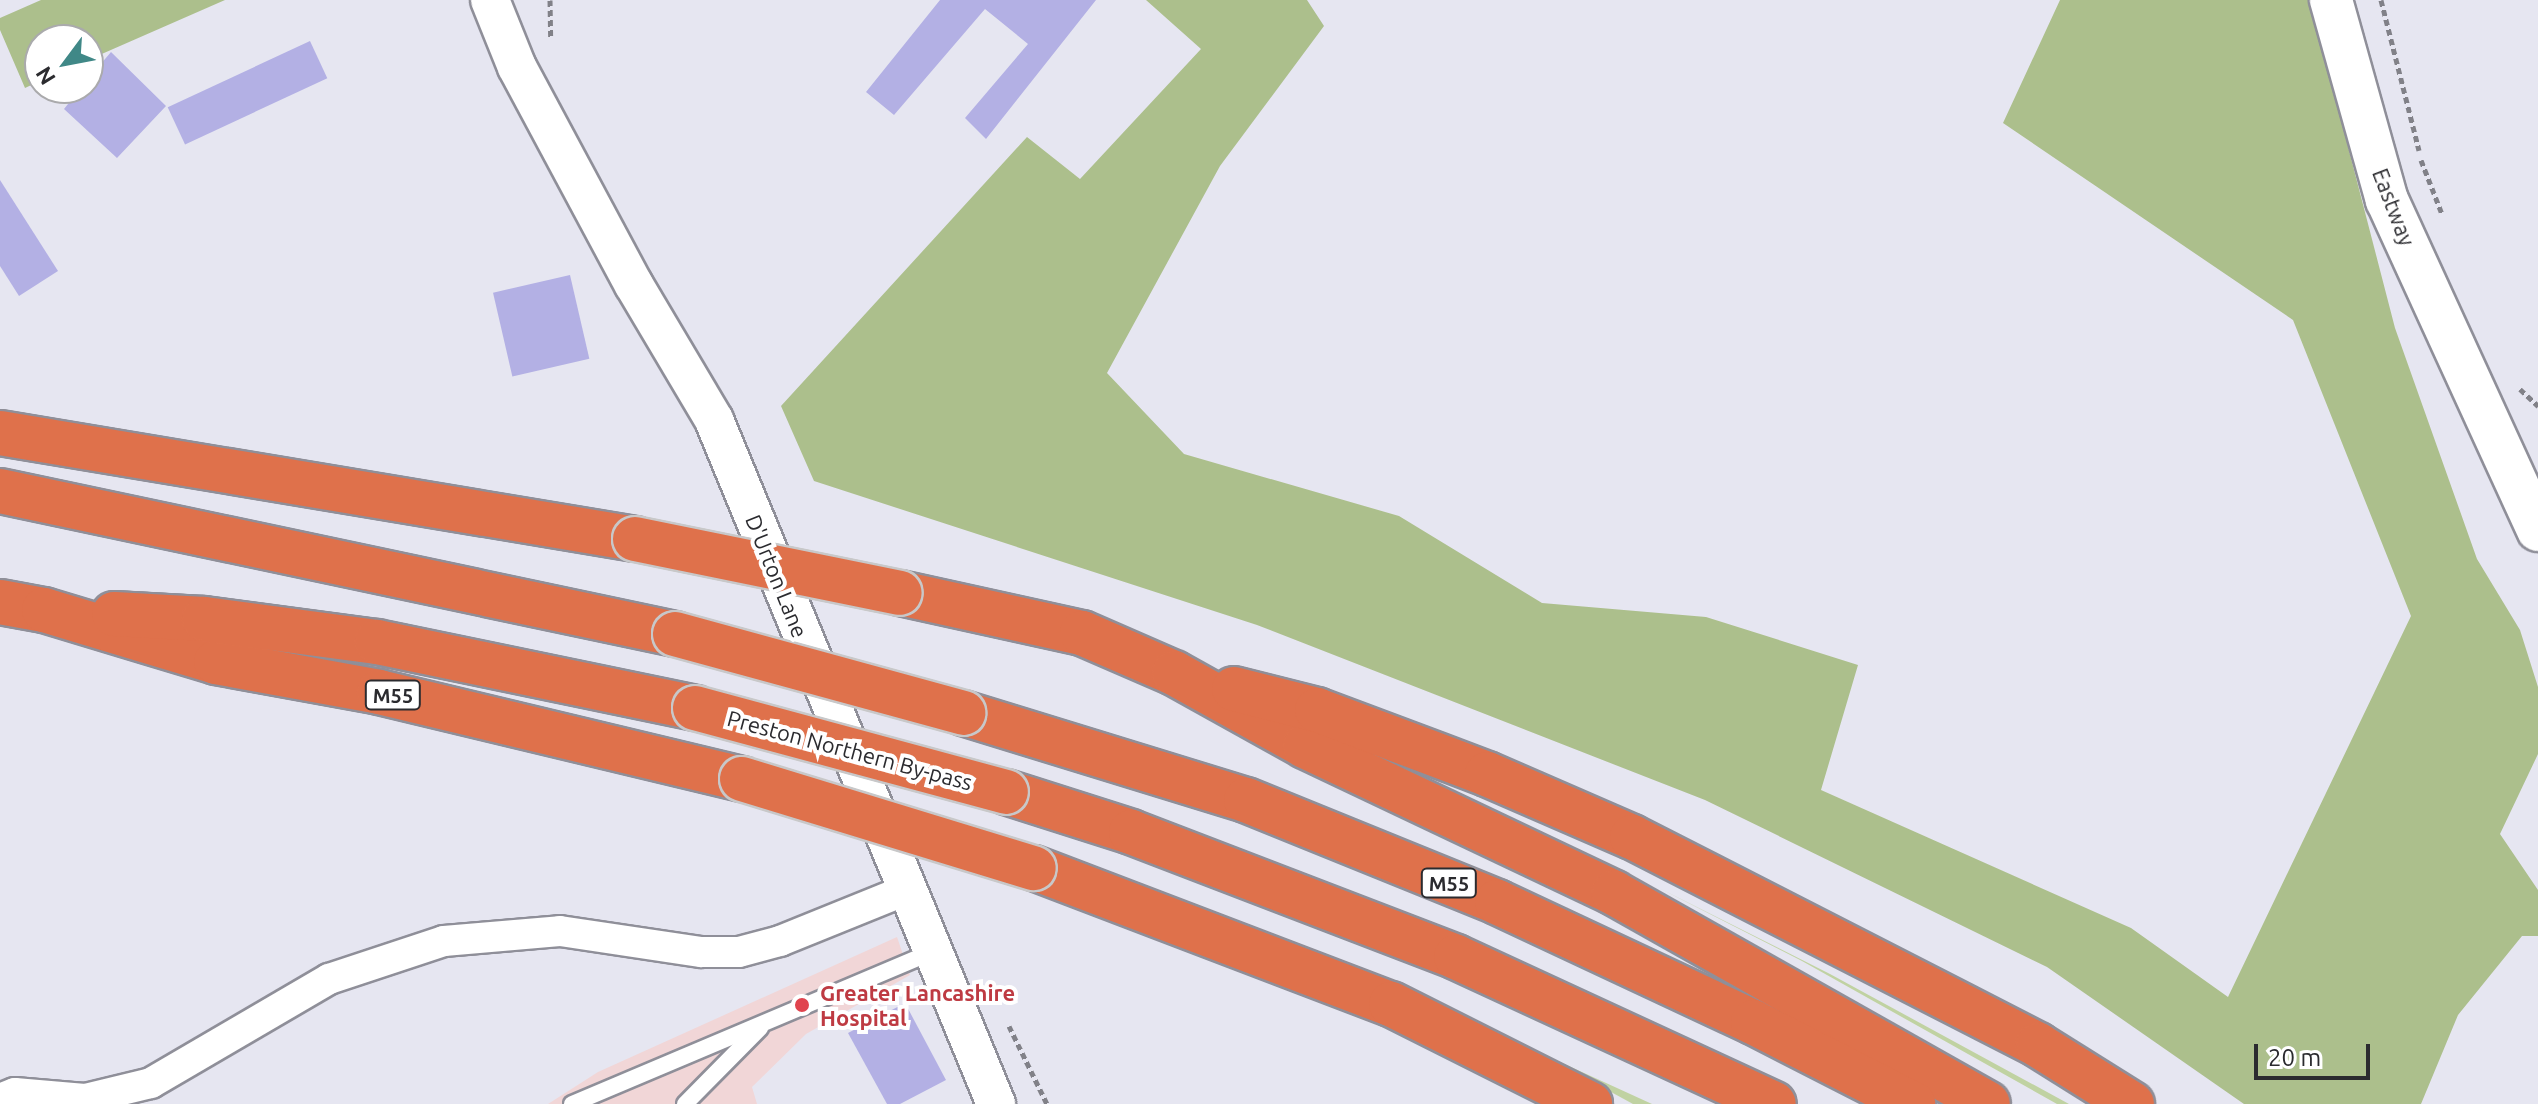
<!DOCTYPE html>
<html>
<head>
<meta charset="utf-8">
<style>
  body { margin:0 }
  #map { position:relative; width:2538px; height:1104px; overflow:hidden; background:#e6e6f1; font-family:Ubuntu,sans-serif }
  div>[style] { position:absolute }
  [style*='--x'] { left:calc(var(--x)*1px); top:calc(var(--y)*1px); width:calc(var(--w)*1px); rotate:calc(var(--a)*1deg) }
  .medical>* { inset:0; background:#f1d6d7 }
  .green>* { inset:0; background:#c0d2a2 }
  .forest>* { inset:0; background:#acbf8c }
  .building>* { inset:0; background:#b3b0e4; transform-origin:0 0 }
  .path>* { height:5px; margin-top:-2.5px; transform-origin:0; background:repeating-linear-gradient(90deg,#818188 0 6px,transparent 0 10px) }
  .roads { filter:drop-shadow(2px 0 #8f8f99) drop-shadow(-2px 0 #8f8f99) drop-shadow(0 2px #8f8f99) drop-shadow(0 -2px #8f8f99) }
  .service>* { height:16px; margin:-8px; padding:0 8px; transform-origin:8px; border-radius:8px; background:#fff }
  .minor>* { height:30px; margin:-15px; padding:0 15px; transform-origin:15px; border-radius:15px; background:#fff }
  .tertiary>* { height:38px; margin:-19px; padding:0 19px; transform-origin:19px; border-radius:19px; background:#fff }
  .secondary>* { height:42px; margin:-21px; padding:0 21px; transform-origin:21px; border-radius:21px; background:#fff }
  .motorway>* { height:44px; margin:-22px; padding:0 22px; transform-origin:22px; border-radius:22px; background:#df714b }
  .bridges { filter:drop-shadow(2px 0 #c8c8c9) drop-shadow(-2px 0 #c8c8c9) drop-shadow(0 2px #c8c8c9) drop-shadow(0 -2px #c8c8c9) }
  .motorway-bridge>* { height:44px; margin:-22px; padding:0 22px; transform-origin:22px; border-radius:22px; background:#df714b }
  .dots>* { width:22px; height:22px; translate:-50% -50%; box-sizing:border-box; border:4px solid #fff; border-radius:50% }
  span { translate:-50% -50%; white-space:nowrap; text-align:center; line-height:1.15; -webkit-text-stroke:8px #fff; paint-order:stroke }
  .shield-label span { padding:2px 6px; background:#fff; border:2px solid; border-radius:6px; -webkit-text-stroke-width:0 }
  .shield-label { font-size:20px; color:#2b2b2f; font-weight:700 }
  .street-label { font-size:22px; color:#2b2b2f }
  .health-label { font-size:22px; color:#be3a42; font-weight:700 }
  .left { translate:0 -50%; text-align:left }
  .north { position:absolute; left:24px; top:24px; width:80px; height:80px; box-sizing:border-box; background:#fff; border:2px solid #aaaaac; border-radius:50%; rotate:238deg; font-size:22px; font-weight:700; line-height:32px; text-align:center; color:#2b2b2f }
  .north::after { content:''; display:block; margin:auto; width:28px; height:36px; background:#408887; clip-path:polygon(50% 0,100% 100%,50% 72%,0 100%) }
  .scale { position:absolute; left:2254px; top:1044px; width:116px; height:36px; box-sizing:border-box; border:4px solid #2b2b2f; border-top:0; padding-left:10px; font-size:24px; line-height:28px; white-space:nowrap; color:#2b2b2f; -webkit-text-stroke:6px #fff; paint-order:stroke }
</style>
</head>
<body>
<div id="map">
  <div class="medical">
    <i style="clip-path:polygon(897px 937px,910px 975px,806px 1034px,752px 1087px,757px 1104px,548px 1104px,598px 1072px)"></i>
  </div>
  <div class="green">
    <i style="clip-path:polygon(1657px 887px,1830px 974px,2069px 1104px,2057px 1104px,1802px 961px)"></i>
    <i style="clip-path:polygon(1536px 1051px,1652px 1104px,1633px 1104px)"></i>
  </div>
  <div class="forest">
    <i style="clip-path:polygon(41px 0,225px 0,88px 60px,88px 40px,40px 40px,40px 81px,25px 88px,0 30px,0 18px)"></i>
    <i style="clip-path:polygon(1146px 0,1307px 0,1324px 26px,1220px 166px,1107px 373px,1184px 454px,1399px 516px,1542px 603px,1706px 617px,1858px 665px,1821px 790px,2131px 928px,2228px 997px,2411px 616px,2293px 320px,2003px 123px,2060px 0,2310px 0,2395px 328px,2477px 559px,2520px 630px,2538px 687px,2538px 754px,2500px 834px,2538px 890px,2538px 936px,2522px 936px,2458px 1015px,2421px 1104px,2244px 1104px,2047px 967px,1705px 800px,1257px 625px,814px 481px,781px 406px,1027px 137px,1080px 179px,1201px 49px)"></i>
  </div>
  <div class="building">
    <i style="clip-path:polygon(940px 0,1096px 0,986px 139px,965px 118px,1028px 44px,985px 9px,894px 115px,866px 92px)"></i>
    <i style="left:310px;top:41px;width:41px;height:157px;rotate:65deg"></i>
    <i style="clip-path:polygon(111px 52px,166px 106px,117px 158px,64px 109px,81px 88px,88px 88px,88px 79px)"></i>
    <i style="clip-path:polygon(0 180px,58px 271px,19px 296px,0 266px)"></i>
    <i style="left:570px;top:275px;width:86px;height:79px;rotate:77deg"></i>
    <i style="clip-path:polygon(905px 1003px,946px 1080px,900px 1104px,887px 1104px,848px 1033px)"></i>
  </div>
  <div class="path">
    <i style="--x:550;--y:0;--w:39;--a:89"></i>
    <i style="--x:2381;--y:0;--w:155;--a:75.8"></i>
    <i style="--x:2421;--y:160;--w:58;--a:68.7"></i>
    <i style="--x:2520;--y:389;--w:25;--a:43"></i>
    <i style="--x:1009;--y:1026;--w:87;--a:64"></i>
  </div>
  <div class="roads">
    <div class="service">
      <i style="--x:572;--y:1104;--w:389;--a:-22.9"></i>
      <i style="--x:685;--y:1104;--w:107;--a:-45.4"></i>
    </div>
    <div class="minor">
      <i style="--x:0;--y:1099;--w:16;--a:-22"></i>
      <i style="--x:15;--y:1093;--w:70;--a:4.9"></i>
      <i style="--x:85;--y:1099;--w:68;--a:-13.6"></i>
      <i style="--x:151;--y:1083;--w:206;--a:-30.3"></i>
      <i style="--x:329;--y:979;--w:121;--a:-18.3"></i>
      <i style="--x:444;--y:941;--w:116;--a:-4.9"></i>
      <i style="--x:560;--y:931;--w:143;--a:8.5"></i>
      <i style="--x:701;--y:952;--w:38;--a:0"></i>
      <i style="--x:739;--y:952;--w:42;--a:-15"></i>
      <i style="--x:780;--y:941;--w:136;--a:-22"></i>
    </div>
    <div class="tertiary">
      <i style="--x:490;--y:0;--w:72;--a:68.1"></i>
      <i style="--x:517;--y:67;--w:247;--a:61.8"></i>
      <i style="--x:634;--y:285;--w:157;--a:59.3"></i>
      <i style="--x:714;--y:420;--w:740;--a:67.59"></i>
    </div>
    <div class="secondary">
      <i style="--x:2331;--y:0;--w:208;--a:74.4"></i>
      <i style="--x:2387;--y:200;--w:363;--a:65.4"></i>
    </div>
    <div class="motorway">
      <i style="--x:0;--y:433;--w:644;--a:9.48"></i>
      <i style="--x:0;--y:491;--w:690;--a:11.96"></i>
      <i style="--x:900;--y:593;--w:186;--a:12.4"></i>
      <i style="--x:1082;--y:633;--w:100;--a:23.5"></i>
      <i style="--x:1174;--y:673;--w:150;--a:29.1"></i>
      <i style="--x:1305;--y:746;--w:342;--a:25.4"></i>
      <i style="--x:1614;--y:893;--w:429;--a:29.4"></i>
      <i style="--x:0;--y:602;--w:45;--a:10.3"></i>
      <i style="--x:44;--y:610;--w:180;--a:16.8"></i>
      <i style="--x:216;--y:662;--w:166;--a:10.4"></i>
      <i style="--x:379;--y:692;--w:373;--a:13.5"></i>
      <i style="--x:114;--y:614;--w:90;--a:3.2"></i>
      <i style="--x:204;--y:619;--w:175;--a:7.6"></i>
      <i style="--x:377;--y:642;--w:325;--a:11.7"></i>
      <i style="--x:1234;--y:689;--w:86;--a:14.2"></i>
      <i style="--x:1317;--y:710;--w:182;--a:20.6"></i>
      <i style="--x:1487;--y:774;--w:158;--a:23.5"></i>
      <i style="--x:1632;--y:837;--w:456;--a:27.1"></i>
      <i style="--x:2038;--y:1045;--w:111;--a:32.1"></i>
      <i style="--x:963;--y:713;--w:296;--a:17.1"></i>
      <i style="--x:1246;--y:800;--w:271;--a:22.1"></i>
      <i style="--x:1497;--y:902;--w:283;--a:25.1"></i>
      <i style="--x:1753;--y:1022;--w:180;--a:27.1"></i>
      <i style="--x:1006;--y:792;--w:131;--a:17.7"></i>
      <i style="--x:1131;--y:832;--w:348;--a:21"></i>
      <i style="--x:1456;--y:957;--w:350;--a:24.8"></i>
      <i style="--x:1034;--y:868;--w:382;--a:20.9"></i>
      <i style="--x:1391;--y:1004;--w:223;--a:26.7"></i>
    </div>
  </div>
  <div class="bridges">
    <div class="motorway-bridge">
      <i style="--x:635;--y:539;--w:270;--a:11.5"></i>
      <i style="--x:675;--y:634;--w:299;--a:15.3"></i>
      <i style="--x:695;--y:708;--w:322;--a:15.1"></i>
      <i style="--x:742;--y:779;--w:305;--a:17"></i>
    </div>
  </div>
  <div class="dots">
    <i style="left:802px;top:1005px;background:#e0444e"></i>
  </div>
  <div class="shield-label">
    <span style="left:393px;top:695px">M55</span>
    <span style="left:1449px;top:883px">M55</span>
  </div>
  <div class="street-label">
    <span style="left:2394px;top:207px;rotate:69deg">Eastway</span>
    <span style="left:777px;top:576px;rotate:68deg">D'Urton Lane</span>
    <span style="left:850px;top:750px;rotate:15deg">Preston Northern By-pass</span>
  </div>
  <div class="health-label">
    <span class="left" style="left:820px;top:1005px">Greater Lancashire<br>Hospital</span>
  </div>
  <div class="north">N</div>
  <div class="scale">20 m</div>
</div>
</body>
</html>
